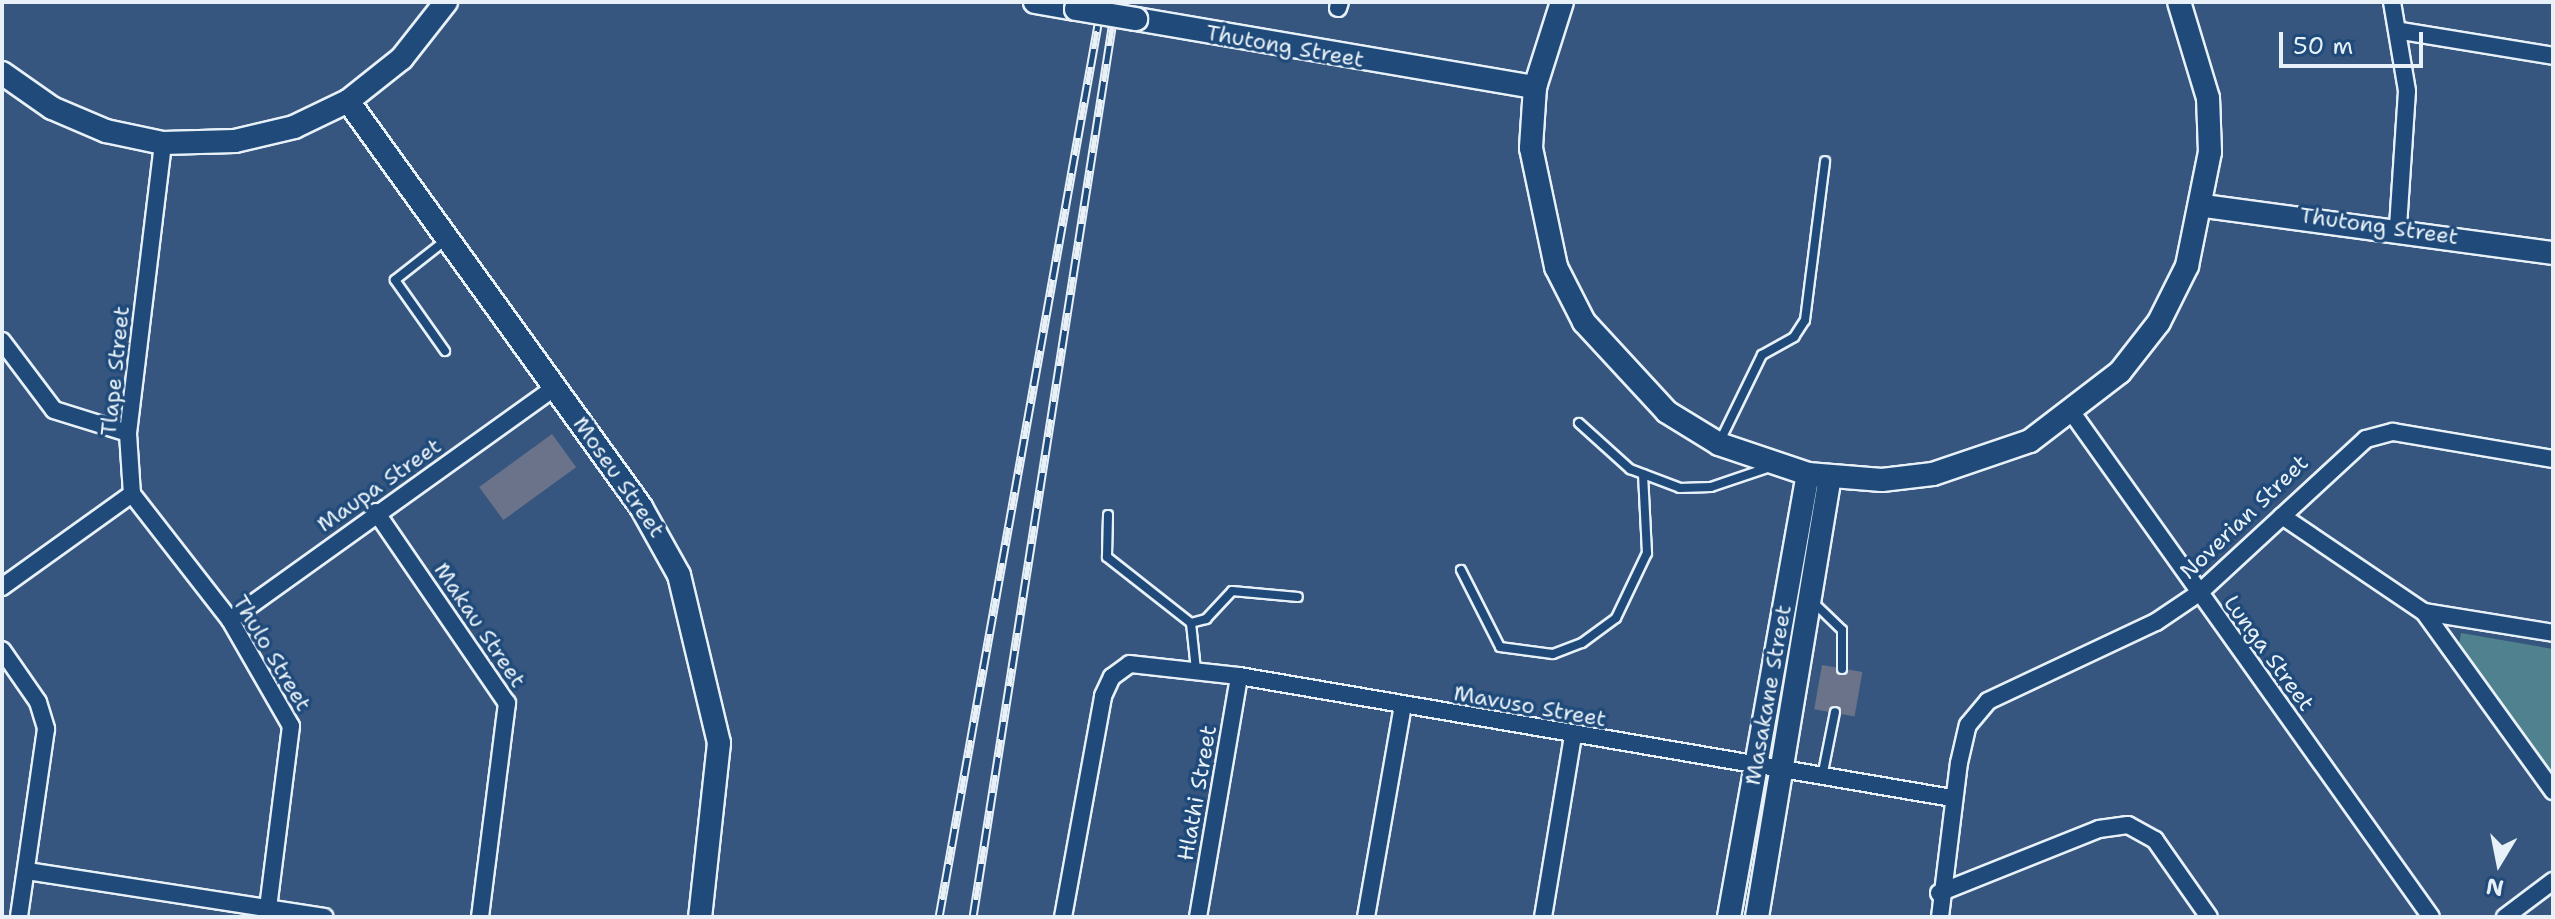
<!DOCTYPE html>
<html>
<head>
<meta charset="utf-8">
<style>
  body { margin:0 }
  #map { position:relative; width:2555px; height:919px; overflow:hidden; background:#36567f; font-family:"Shantell Sans",sans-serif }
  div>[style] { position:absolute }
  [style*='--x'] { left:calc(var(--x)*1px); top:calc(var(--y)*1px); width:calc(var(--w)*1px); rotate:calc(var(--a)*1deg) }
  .green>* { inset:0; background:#4f828e }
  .building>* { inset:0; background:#6a738a; transform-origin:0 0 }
  .roads { filter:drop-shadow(2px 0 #e8f1f8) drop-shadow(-2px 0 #e8f1f8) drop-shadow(0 2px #e8f1f8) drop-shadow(0 -2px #e8f1f8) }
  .lane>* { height:8px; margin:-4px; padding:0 4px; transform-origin:4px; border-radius:4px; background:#1f4a7a }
  .street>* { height:16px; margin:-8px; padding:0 8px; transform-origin:8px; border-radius:8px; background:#1f4a7a }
  .secondary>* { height:22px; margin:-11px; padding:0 11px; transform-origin:11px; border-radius:11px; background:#1f4a7a }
  .rail>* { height:9px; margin-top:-4.5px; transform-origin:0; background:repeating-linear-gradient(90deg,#1f4a7a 0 18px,#e8f1f8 0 36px); box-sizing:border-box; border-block:2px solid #e8f1f8 }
  .bridges { filter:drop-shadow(2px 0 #e8f1f8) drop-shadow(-2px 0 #e8f1f8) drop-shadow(0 2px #e8f1f8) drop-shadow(0 -2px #e8f1f8) }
  .secondary-bridge>* { height:22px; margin:-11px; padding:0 11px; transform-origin:11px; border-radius:11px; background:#1f4a7a }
  span { translate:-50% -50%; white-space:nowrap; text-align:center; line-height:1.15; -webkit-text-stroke:7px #1f4a7a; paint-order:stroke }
  .street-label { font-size:22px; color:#e8f1f8 }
  .frame { position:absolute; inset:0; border:4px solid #e8f1f8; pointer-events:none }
  .north { position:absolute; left:2459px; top:823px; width:80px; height:80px; -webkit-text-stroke:6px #1f4a7a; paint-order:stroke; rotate:190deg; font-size:22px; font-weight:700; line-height:32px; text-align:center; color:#e8f1f8 }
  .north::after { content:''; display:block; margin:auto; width:28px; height:36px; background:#e8f1f8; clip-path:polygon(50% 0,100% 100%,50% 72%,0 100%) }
  .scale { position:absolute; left:2279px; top:32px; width:144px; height:36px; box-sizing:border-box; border:4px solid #e8f1f8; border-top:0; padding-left:10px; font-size:24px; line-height:28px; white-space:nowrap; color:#e8f1f8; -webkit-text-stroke:6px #1f4a7a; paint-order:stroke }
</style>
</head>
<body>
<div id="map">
  <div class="green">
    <i style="clip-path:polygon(2461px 633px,2553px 649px,2553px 782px,2459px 645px)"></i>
  </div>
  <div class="building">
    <i style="left:552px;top:434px;width:41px;height:90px;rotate:54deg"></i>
    <i style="left:1822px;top:665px;width:41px;height:45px;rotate:10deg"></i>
  </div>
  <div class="roads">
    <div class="lane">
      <i style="--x:445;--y:351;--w:87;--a:-125.2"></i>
      <i style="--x:395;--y:280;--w:65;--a:-38.1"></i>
      <i style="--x:1579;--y:423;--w:69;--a:42"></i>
      <i style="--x:1630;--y:469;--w:53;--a:20.8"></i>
      <i style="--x:1680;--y:488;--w:31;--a:-2"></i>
      <i style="--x:1711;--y:487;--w:62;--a:-18.7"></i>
      <i style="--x:1719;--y:443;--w:98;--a:-64"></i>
      <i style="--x:1762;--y:355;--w:37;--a:-29"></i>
      <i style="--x:1794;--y:337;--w:20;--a:-57"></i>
      <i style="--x:1805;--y:320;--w:160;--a:-82.8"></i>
      <i style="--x:1108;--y:515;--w:42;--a:91.4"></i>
      <i style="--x:1107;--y:557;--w:107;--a:38.2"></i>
      <i style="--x:1191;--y:623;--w:47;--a:83.9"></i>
      <i style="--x:1461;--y:570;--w:86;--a:63.1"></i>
      <i style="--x:1500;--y:647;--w:53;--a:7.5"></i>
      <i style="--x:1553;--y:654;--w:31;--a:-21"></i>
      <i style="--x:1582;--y:643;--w:42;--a:-36.3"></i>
      <i style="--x:1616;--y:618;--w:72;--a:-64.5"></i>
      <i style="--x:1647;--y:553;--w:79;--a:-92.9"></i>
      <i style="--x:1811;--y:600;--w:43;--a:44.1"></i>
      <i style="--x:1842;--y:630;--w:39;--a:90"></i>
      <i style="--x:1191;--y:623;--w:16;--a:-15"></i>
      <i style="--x:1206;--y:619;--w:38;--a:-47"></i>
      <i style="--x:1232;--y:591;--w:66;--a:5.2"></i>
      <i style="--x:1822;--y:777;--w:66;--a:-78.7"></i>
    </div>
    <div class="street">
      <i style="--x:2392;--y:2;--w:90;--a:80.4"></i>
      <i style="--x:2407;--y:91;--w:136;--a:93.8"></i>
      <i style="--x:1338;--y:8;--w:6;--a:-72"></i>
      <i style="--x:2401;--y:31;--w:154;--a:9.3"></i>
      <i style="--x:2;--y:341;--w:86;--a:53"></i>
      <i style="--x:54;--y:410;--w:77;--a:17.3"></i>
      <i style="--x:2073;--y:414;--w:617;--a:54.56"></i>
      <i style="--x:132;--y:494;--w:160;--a:52.1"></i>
      <i style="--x:230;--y:620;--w:122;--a:60.1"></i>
      <i style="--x:291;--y:726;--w:183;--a:97.2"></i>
      <i style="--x:132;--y:494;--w:61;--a:-93.8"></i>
      <i style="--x:128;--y:433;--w:292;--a:-83.1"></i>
      <i style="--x:376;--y:512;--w:232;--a:55.6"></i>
      <i style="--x:507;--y:703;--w:216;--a:97.2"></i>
      <i style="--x:2282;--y:516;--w:171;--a:34.1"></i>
      <i style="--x:2424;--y:612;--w:131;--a:9.2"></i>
      <i style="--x:2;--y:587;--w:160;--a:-35.6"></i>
      <i style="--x:2424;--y:612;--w:221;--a:54.2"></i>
      <i style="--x:230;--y:620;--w:401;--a:-35.6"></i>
      <i style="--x:2;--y:650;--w:63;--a:55.3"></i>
      <i style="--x:38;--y:702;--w:28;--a:73"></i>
      <i style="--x:46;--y:729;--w:190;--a:98.2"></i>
      <i style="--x:27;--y:871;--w:301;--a:8.8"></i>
      <i style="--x:1939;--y:893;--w:172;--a:-21.8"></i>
      <i style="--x:2099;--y:829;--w:29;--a:-8"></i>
      <i style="--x:2128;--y:825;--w:31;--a:29"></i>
      <i style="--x:2155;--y:840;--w:94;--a:55"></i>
      <i style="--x:1063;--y:917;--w:225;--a:-79.7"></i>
      <i style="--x:1103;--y:696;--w:21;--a:-65"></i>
      <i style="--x:1112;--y:677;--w:22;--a:-36"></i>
      <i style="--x:1130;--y:664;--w:110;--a:6.3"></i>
      <i style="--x:1239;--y:676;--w:723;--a:9.71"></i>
      <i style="--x:1198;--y:917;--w:244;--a:-80.3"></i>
      <i style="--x:1366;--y:917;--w:214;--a:-80.1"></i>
      <i style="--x:1543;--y:917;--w:184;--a:-80.6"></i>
      <i style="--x:1940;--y:917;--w:155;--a:-83"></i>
      <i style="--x:1959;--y:763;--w:39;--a:-77"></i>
      <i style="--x:1968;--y:725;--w:31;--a:-50"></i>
      <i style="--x:1988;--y:701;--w:186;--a:-25.2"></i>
      <i style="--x:2156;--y:622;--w:52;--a:-34"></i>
      <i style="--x:2199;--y:593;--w:227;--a:-42.7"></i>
      <i style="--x:2366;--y:439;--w:28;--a:-15"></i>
      <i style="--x:2393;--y:432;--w:162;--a:9.6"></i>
      <i style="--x:2505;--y:917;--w:60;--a:-36.9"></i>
    </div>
    <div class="secondary">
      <i style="--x:1035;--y:2;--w:42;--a:9.7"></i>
      <i style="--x:1562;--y:2;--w:89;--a:107.6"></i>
      <i style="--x:1535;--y:87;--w:61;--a:93.8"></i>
      <i style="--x:1531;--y:148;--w:122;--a:78.1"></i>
      <i style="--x:1556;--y:267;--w:62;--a:63"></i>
      <i style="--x:1584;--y:322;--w:122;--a:47.3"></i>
      <i style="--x:1667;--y:412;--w:61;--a:31.6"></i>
      <i style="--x:1719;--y:444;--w:94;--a:18.6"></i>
      <i style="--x:1808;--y:474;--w:74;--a:4.6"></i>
      <i style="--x:1882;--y:480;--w:51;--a:-6.7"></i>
      <i style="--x:1933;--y:474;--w:102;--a:-18.8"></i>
      <i style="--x:2030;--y:441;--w:113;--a:-37.5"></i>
      <i style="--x:2120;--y:372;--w:63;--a:-52"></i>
      <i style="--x:2159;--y:322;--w:63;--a:-63.4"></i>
      <i style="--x:2187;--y:266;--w:116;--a:-78.6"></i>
      <i style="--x:2210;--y:152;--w:54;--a:-92.1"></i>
      <i style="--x:2208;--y:98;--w:100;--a:-106.8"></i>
      <i style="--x:1136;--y:19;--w:405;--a:9.7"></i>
      <i style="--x:2;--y:73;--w:61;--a:35"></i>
      <i style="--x:52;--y:108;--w:59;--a:23.1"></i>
      <i style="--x:106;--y:131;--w:58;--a:11.9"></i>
      <i style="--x:163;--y:143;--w:72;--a:-1.6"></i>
      <i style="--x:235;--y:141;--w:61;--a:-13.3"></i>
      <i style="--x:294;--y:127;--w:60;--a:-25.7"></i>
      <i style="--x:348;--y:101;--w:69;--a:-38.5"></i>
      <i style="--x:402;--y:58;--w:71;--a:-51.8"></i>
      <i style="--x:348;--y:101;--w:501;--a:54.18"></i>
      <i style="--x:641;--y:507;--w:78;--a:60.8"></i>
      <i style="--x:679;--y:575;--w:173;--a:76.6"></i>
      <i style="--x:719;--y:743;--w:175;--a:96.2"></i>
      <i style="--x:2205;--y:206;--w:351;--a:7.7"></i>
      <i style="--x:1729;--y:917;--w:450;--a:-79.9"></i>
      <i style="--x:1757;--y:917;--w:446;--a:-80.6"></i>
    </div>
  </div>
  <div class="rail">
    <i style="--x:939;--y:917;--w:929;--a:-79.9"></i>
    <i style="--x:973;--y:917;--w:926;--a:-81.12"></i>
  </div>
  <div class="bridges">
    <div class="secondary-bridge">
      <i style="--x:1076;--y:9;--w:61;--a:9.5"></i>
    </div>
  </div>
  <div class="street-label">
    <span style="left:1285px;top:46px;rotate:10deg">Thutong Street</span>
    <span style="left:2379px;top:226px;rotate:8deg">Thutong Street</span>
    <span style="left:115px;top:371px;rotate:-84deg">Tlape Street</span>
    <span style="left:619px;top:477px;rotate:55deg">Moseu Street</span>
    <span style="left:379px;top:485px;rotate:-35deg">Maupa Street</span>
    <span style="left:2244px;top:517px;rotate:-44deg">Noverian Street</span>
    <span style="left:480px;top:625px;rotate:56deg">Makau Street</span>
    <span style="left:272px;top:653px;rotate:59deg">Thulo Street</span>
    <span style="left:2269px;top:653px;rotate:54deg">Lunga Street</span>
    <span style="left:1768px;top:695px;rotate:-80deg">Masakane Street</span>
    <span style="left:1530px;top:706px;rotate:10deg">Mavuso Street</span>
    <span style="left:1197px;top:793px;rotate:-80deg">Hlathi Street</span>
  </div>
  <div class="frame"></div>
  <div class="north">N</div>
  <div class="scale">50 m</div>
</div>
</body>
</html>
